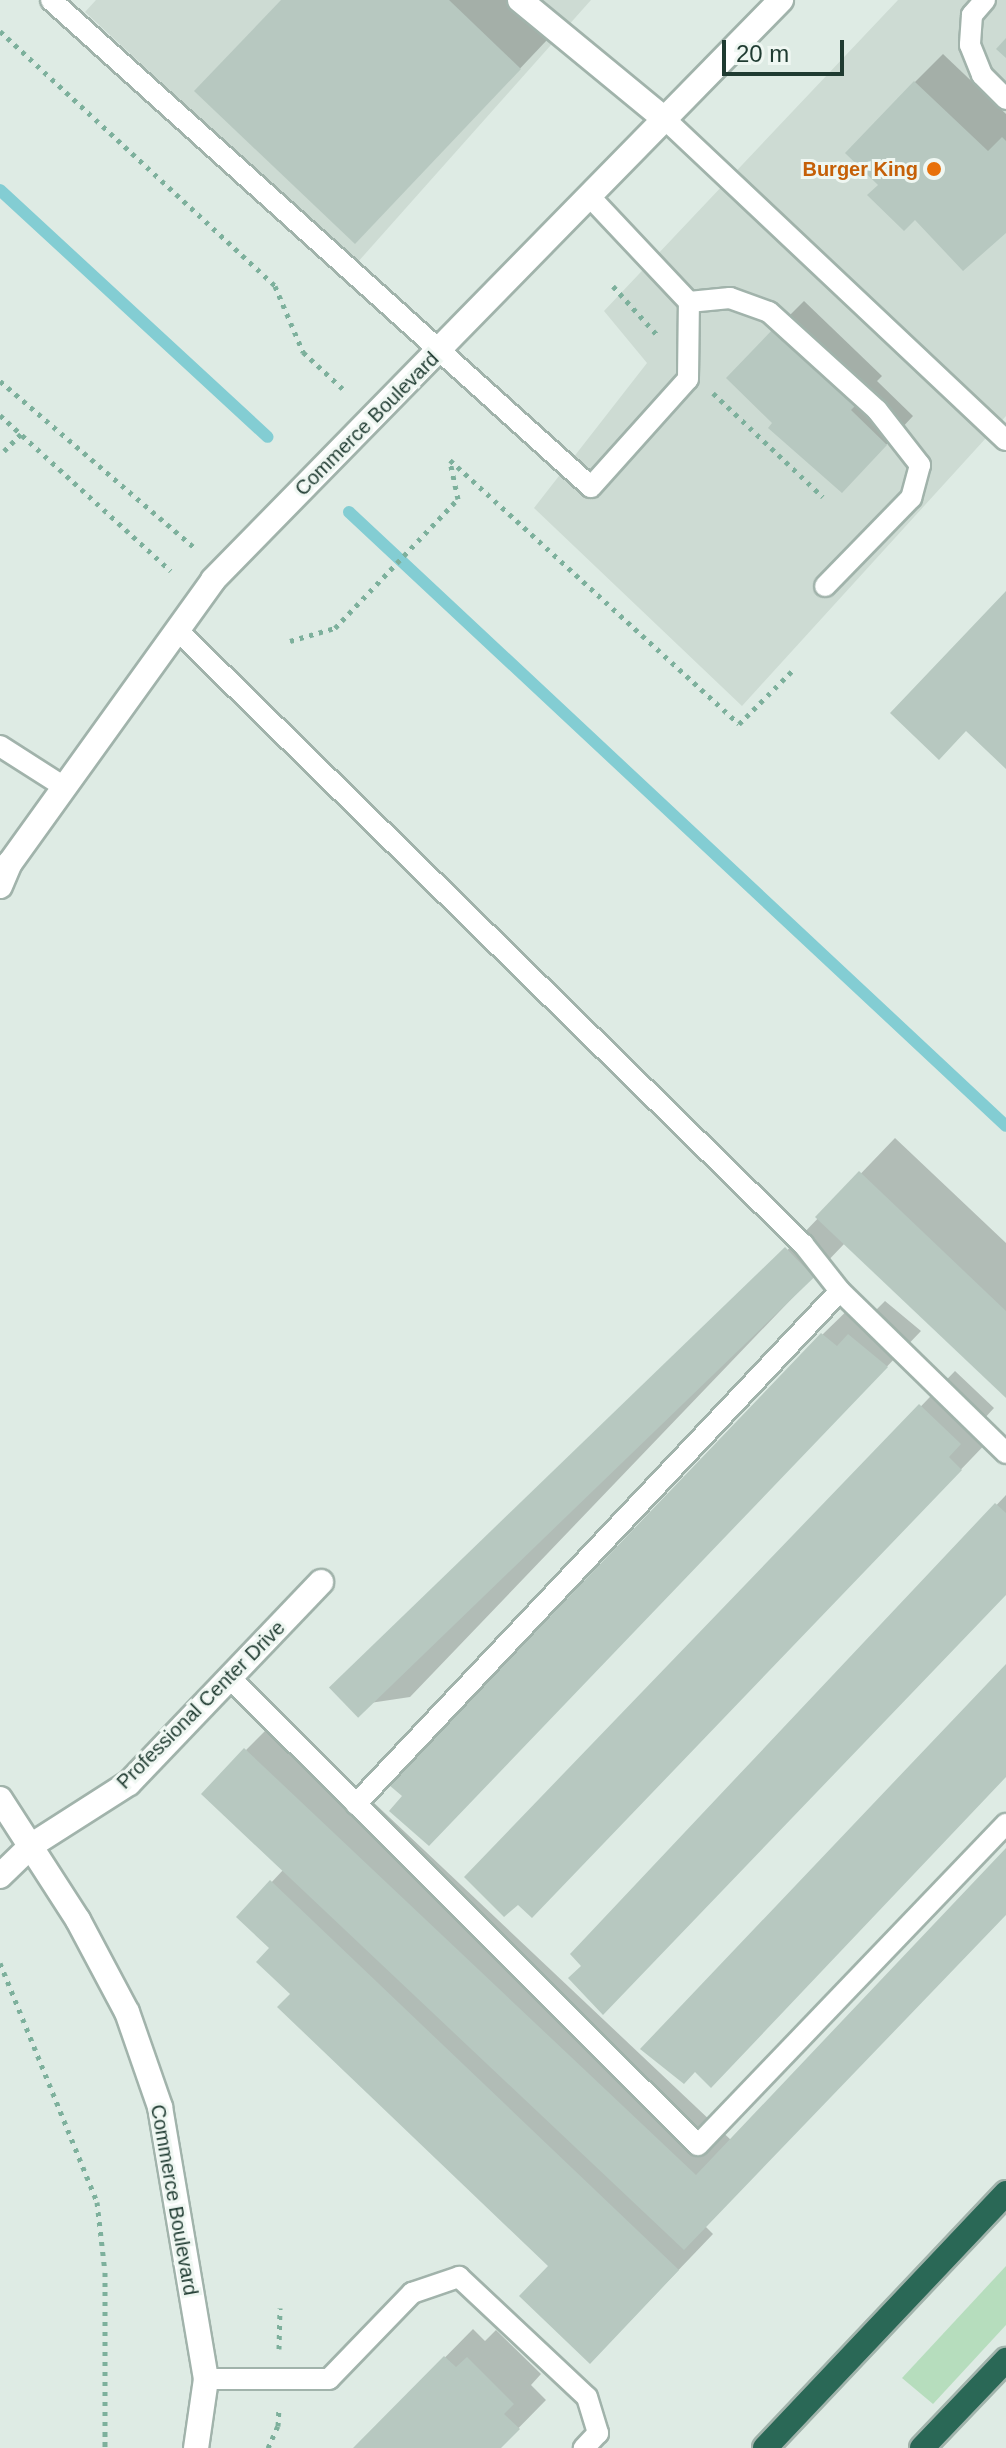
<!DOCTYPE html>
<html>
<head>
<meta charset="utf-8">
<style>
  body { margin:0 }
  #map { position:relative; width:1006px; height:2448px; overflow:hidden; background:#deebe4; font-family:Helvetica,sans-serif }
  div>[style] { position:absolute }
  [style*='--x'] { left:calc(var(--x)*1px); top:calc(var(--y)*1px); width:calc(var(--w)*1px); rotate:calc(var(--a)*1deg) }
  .built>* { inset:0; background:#cddbd3 }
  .green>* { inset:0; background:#b6ddbd }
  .shadow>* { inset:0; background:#0003 }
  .stream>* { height:12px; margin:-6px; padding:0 6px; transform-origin:6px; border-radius:6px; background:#83cdd3 }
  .building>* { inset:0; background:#b7c8c0; transform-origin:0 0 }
  .path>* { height:5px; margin-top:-2.5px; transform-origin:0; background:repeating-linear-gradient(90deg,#7db09c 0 4px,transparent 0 10px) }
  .roads { filter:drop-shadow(2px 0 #a1b3ab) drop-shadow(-2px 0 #a1b3ab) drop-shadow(0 2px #a1b3ab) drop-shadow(0 -2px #a1b3ab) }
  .lane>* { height:20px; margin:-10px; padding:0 10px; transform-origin:10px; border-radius:10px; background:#fff }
  .street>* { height:24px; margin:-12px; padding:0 12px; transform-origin:12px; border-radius:12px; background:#fff }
  .secondary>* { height:24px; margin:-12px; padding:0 12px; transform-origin:12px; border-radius:12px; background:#fff }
  .highway>* { height:24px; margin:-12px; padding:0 12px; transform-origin:12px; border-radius:12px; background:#2a6856 }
  .dots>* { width:22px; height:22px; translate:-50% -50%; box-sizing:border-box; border:4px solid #eff7f2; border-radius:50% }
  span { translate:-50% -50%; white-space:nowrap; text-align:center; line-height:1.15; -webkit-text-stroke:6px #eff7f2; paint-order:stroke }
  .food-label { font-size:20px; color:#c56008; font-weight:700 }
  .right { translate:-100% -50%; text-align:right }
  .street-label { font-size:20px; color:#1f3b31 }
  .scale { position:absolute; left:722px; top:40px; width:122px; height:36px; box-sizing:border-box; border:4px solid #1f3b31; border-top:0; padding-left:10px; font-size:24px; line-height:28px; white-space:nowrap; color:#1f3b31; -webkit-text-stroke:6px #eff7f2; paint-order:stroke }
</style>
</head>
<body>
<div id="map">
  <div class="built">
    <i style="clip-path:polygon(96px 0,591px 0,357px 263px,85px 12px)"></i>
    <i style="clip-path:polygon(898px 0,1006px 0,1006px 416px,742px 706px,534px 508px,647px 363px,604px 311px)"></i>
  </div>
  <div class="green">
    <i style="clip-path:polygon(1006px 2266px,1006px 2325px,933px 2404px,902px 2378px)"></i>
  </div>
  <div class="shadow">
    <i style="clip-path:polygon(284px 0,506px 0,547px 40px,383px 213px)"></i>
    <i style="clip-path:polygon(943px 54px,1006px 114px,1006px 228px,880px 185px,915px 82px)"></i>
    <i style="clip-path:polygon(804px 301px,882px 376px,877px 381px,913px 416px,870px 462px,775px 423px,776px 329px)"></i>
    <i style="clip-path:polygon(895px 1138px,1006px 1243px,1006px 1395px,845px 1243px,410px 1697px,350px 1706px)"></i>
    <i style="clip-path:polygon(858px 1300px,873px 1313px,885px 1301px,921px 1331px,464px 1808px,823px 1334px)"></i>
    <i style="clip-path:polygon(955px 1371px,994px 1408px,982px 1421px,995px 1434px,567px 1880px,518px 1902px,467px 1877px)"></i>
    <i style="clip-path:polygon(1006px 1495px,1006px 1594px,583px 1966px,573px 1954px)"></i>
    <i style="clip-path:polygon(281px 1715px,732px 2141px,1006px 1851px,1006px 1914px,705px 2226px,713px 2234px,625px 2326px,551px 2266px,292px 1994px,272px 1948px,239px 1917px,284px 1869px,246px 1750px)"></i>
    <i style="clip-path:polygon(473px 2329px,485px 2341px,496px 2330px,541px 2374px,531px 2385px,546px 2400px,499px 2448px,356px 2448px)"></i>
  </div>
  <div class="stream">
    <i style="--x:0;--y:190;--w:364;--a:42.7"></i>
    <i style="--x:349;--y:512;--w:899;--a:43.06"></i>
  </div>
  <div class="building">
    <i style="clip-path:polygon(281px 0,449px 0,521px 69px,355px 244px,194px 91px)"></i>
    <i style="clip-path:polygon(1006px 38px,1006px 58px,996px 49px)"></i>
    <i style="clip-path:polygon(914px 81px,988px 151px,1002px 137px,1006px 141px,1006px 233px,963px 271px,915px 220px,904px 231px,867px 195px,878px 185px,845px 153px)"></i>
    <i style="clip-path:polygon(774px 328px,856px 405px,851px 410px,887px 445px,842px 493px,768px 428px,772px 423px,726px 378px)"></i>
    <i style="clip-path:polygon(1006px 591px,1006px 769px,966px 731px,939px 760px,890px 713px)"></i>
    <i style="clip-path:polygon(859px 1171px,1006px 1311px,1006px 1398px,815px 1217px)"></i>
    <i style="left:785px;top:1247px;width:42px;height:634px;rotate:46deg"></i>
    <i style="clip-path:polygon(821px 1333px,837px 1346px,848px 1334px,888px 1367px,429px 1846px,389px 1811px,402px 1796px,389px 1785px)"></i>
    <i style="clip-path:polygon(919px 1404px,961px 1444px,949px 1457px,962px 1470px,532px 1918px,518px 1905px,504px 1917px,464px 1877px)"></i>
    <i style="clip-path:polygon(995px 1503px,1006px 1513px,1006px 1595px,603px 2015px,568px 1978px,581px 1966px,570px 1954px)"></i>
    <i style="clip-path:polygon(1006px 1664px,1006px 1777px,711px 2088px,695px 2072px,684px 2084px,640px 2049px)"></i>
    <i style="clip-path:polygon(244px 1748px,696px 2175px,1006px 1848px,1006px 1915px,684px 2250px,201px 1794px)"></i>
    <i style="clip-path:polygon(270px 1880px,679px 2270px,590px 2364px,519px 2296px,548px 2266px,277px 2007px,290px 1994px,256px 1962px,269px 1948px,236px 1917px)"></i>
    <i style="clip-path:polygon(444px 2356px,456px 2367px,467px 2357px,514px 2404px,504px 2414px,520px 2429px,501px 2448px,353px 2448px)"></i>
  </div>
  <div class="path">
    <i style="--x:0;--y:31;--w:375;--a:42.8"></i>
    <i style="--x:275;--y:286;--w:72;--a:67"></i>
    <i style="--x:303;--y:352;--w:54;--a:42.8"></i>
    <i style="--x:613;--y:286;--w:67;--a:48"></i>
    <i style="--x:0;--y:381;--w:255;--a:40.6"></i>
    <i style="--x:713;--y:393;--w:151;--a:43.4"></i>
    <i style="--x:0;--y:415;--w:231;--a:42.4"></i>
    <i style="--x:4;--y:451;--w:24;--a:-45"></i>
    <i style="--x:450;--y:460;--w:391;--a:42.4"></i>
    <i style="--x:739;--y:724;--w:76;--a:-45"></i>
    <i style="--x:290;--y:641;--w:47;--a:-16.1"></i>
    <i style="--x:335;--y:628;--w:178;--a:-46.4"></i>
    <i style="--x:458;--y:499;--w:39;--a:-102"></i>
    <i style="--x:0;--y:1963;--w:258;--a:67.9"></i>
    <i style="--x:97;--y:2202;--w:70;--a:83.5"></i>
    <i style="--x:105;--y:2272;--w:176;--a:90"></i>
    <i style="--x:279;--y:2349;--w:41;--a:-88.6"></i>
    <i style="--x:268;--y:2448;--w:24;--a:-66"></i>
    <i style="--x:278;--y:2426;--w:19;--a:-87"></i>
  </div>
  <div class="roads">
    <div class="lane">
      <i style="--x:51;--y:0;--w:727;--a:42.05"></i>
      <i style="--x:591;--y:487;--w:145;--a:-48.1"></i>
      <i style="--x:688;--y:379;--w:77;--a:-89.3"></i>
      <i style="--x:689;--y:302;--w:143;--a:-133.3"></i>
      <i style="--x:985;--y:0;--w:20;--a:131"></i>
      <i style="--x:972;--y:15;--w:30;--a:94"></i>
      <i style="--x:970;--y:45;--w:32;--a:68"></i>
      <i style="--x:982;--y:75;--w:34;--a:45"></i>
      <i style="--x:667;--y:121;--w:465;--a:43.3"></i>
      <i style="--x:689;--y:302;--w:41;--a:-5.6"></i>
      <i style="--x:730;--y:298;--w:41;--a:19.7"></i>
      <i style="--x:769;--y:312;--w:146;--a:42.2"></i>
      <i style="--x:877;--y:410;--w:70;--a:52"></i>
      <i style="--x:920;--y:465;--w:34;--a:105"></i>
      <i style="--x:911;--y:498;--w:123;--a:134.3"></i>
      <i style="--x:177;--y:630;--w:877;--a:44.45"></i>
      <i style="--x:803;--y:1244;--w:60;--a:51.8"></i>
      <i style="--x:0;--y:746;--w:76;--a:32.6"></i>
      <i style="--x:230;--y:1678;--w:661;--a:44.94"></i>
      <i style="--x:698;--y:2145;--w:445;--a:-46.2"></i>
      <i style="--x:356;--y:1804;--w:705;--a:-46.67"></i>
      <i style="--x:840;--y:1291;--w:232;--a:44.3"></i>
      <i style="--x:206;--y:2379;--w:123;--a:0"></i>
      <i style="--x:329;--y:2379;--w:120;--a:-46"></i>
      <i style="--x:412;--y:2293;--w:50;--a:-18.8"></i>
      <i style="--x:459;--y:2277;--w:175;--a:43.2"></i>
      <i style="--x:587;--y:2397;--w:38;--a:73"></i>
      <i style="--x:598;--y:2433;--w:21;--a:133"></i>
    </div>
    <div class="street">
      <i style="--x:520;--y:0;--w:190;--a:39.5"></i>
      <i style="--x:0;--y:1876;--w:45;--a:-44.1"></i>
      <i style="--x:32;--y:1845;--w:115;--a:-32.6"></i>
      <i style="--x:129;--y:1783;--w:278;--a:-46.3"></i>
    </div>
    <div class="secondary">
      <i style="--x:0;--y:886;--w:25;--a:-67"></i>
      <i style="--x:10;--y:863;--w:348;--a:-54.3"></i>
      <i style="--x:213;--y:580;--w:812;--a:-45.6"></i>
      <i style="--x:0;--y:1799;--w:144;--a:57.2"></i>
      <i style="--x:78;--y:1920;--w:104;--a:62"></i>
      <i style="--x:127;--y:2012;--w:101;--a:70.8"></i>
      <i style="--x:160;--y:2107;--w:276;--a:80.4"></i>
      <i style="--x:206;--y:2379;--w:70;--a:98.2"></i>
    </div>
    <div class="highway">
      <i style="--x:765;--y:2448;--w:351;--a:-46.6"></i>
      <i style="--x:922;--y:2448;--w:122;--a:-46.3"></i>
    </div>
  </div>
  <div class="dots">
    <i style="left:934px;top:169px;background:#e8710a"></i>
  </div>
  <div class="food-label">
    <span class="right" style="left:918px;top:169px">Burger King</span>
  </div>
  <div class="street-label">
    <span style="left:367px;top:424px;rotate:-45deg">Commerce Boulevard</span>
    <span style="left:201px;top:1705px;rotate:-45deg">Professional Center Drive</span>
    <span style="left:174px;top:2200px;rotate:80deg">Commerce Boulevard</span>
  </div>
  <div class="scale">20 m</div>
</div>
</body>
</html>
